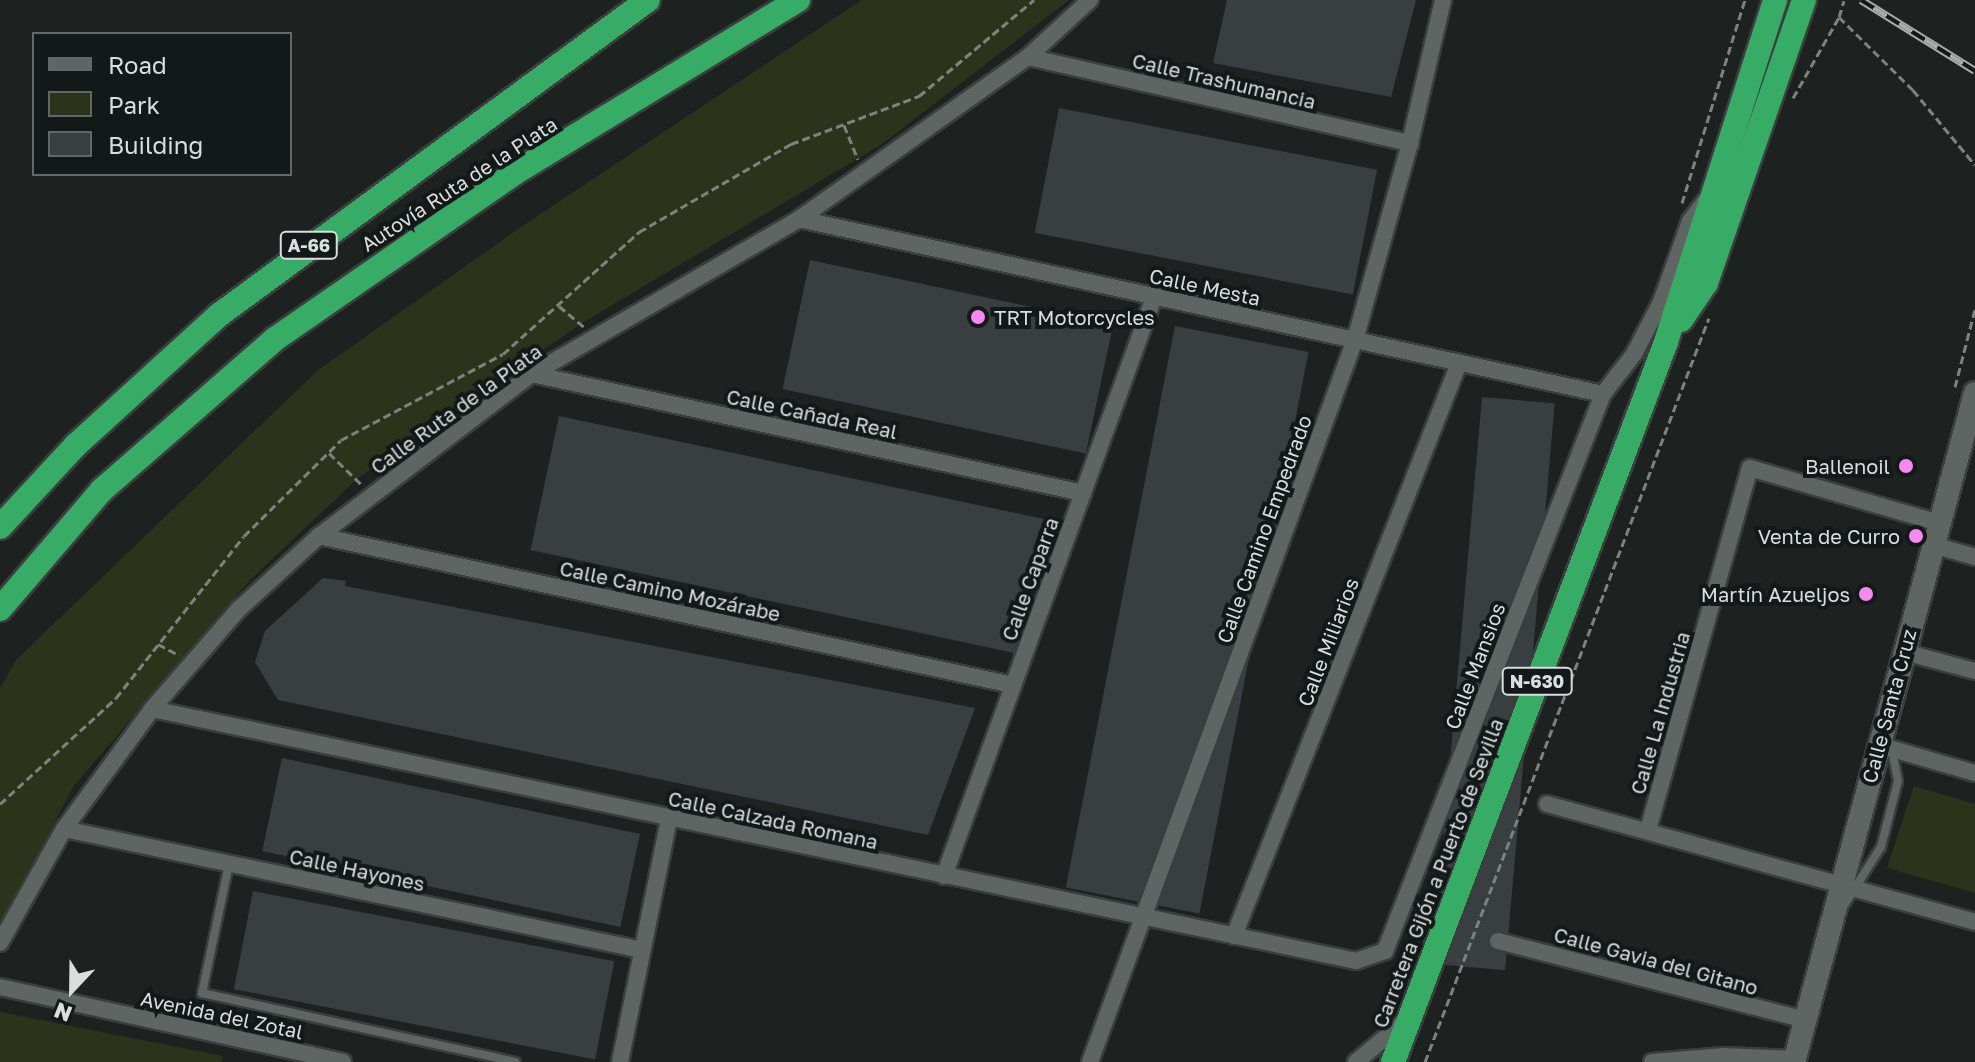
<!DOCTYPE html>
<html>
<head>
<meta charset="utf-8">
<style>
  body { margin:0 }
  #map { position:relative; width:1975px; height:1062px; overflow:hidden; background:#1d2221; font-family:"Golos Text",sans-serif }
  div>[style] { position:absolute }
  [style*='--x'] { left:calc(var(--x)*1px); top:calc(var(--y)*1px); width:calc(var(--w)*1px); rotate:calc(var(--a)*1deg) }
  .green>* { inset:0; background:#2b341a }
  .building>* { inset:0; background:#393f41; transform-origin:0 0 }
  .path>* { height:3px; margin-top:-1.5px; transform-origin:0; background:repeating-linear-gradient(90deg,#7d8281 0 8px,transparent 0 12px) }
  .roads { filter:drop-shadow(2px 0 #3a3e3d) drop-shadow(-2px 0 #3a3e3d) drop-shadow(0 2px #3a3e3d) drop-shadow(0 -2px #3a3e3d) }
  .lane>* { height:8px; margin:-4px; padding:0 4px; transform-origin:4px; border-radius:4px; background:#5e6563 }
  .street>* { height:16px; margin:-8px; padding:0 8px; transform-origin:8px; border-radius:8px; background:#5e6563 }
  .secondary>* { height:22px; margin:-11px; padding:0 11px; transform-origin:11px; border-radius:11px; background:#5e6563 }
  .highway>* { height:24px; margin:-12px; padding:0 12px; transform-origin:12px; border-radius:12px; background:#37ac66 }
  .rail>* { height:8px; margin-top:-4px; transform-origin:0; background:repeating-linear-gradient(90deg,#131918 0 15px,#a7abaa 0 30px); box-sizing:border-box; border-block:2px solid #a7abaa }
  .dots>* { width:22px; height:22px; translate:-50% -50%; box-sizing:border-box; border:4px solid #131918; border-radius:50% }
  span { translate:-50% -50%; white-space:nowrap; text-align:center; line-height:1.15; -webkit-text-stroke:8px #131918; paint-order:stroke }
  .shield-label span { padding:2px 6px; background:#131918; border:2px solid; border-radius:6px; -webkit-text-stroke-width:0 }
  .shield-label { font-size:18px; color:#dadedd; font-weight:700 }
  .street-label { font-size:20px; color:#dadedd }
  .poi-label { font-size:20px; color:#dadedd }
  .left { translate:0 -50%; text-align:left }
  .right { translate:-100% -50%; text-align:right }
  .legend { position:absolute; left:32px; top:32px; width:260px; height:144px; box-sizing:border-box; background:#131918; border:2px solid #636867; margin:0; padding:10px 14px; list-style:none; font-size:24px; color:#dadedd }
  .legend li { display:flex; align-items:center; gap:16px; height:40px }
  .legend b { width:40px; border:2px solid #636867 }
  .north { position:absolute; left:32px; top:950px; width:80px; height:80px; -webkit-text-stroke:6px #131918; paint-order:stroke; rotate:202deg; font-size:22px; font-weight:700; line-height:32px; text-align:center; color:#dadedd }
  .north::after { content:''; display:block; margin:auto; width:28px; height:36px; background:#dadedd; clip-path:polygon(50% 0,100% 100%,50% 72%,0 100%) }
</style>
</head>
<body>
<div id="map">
  <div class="green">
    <i style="clip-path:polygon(862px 0,1069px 0,882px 144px,579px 325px,358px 478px,250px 580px,73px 787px,0 930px,0 688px,16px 660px,317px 371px,521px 227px)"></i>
    <i style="clip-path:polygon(1914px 786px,1975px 804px,1975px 893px,1887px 868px)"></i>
    <i style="clip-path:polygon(0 1012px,223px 1056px,221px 1062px,0 1062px)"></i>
  </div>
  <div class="building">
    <i style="clip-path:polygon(1227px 0,1416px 0,1391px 97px,1213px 63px)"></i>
    <i style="left:1059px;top:108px;width:324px;height:127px;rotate:11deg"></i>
    <i style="left:810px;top:260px;width:310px;height:132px;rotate:12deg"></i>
    <i style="left:1175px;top:326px;width:136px;height:572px;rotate:11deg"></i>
    <i style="left:1482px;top:397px;width:73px;height:569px;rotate:5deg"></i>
    <i style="left:559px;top:416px;width:496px;height:137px;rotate:12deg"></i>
    <i style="clip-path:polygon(323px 578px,346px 581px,345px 586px,975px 708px,928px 835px,278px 700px,255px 662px,265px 631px)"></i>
    <i style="left:282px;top:758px;width:366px;height:95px;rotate:12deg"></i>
    <i style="left:253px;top:891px;width:368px;height:100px;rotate:11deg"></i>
  </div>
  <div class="path">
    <i style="--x:1839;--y:17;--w:17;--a:-73"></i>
    <i style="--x:1793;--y:98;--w:93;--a:-60.4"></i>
    <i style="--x:1839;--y:17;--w:104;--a:44.6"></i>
    <i style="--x:1913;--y:90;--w:97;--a:50.4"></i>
    <i style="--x:844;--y:125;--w:37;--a:68"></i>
    <i style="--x:1682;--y:203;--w:213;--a:-72.8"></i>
    <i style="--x:559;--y:306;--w:33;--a:40"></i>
    <i style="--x:1955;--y:387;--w:81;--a:-75.6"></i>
    <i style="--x:329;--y:453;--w:45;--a:44.1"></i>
    <i style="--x:158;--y:644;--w:24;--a:28"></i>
    <i style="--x:0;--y:804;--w:157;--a:-42.4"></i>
    <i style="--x:116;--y:698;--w:206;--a:-51.7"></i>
    <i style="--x:244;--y:536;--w:136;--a:-44.7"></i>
    <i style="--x:341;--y:440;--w:183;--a:-28"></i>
    <i style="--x:503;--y:354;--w:183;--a:-41.9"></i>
    <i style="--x:639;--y:232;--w:176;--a:-30.1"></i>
    <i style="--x:791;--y:144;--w:137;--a:-20.6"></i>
    <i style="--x:919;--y:96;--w:150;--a:-39.9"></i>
    <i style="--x:1425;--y:1062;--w:796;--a:-69.11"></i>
  </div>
  <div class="roads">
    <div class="lane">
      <i style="--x:229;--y:864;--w:132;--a:101.8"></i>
      <i style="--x:202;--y:993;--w:321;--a:12.4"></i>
      <i style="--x:1843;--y:907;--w:71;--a:-57.7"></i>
      <i style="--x:1881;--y:847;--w:68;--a:-75.6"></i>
      <i style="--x:1898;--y:781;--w:33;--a:-101"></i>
    </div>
    <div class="street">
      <i style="--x:1028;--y:57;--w:392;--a:12.7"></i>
      <i style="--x:799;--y:219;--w:823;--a:12.28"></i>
      <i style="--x:532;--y:374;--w:564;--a:12.19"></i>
      <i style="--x:319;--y:536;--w:710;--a:12.12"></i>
      <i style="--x:1933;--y:545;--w:44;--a:15.9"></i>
      <i style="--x:1904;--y:652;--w:73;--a:15"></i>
      <i style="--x:152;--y:709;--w:1230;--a:11.82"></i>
      <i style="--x:1356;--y:961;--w:31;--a:-19"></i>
      <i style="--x:1385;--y:951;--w:598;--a:-68.63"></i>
      <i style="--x:1603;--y:394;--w:51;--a:-52.2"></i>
      <i style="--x:1634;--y:354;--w:59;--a:-62.6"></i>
      <i style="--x:1661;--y:302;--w:86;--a:-70.3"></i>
      <i style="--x:1690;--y:221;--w:25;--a:-53"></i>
      <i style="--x:1879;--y:745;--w:100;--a:16.3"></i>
      <i style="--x:1547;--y:804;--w:444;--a:15.4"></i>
      <i style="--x:64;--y:829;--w:591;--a:11.82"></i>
      <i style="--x:1648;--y:830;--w:376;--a:-74.3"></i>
      <i style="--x:1750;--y:468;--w:197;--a:16.2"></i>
      <i style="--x:944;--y:876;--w:616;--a:-70.06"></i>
      <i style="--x:1234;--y:936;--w:616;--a:-68.56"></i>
      <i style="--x:1498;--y:941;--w:317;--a:14.4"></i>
      <i style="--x:0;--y:943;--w:131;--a:-60.7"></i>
      <i style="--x:64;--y:829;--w:149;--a:-53.7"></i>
      <i style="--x:152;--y:709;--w:133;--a:-49"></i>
      <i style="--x:239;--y:609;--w:108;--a:-42.4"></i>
      <i style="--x:319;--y:536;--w:268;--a:-37.3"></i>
      <i style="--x:532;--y:374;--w:309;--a:-30.1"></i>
      <i style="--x:799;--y:219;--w:281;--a:-35.3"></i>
      <i style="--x:1028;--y:57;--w:84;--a:-42.6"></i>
      <i style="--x:0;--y:987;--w:351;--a:12.3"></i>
      <i style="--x:620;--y:1062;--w:249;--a:-78.6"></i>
      <i style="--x:1090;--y:1062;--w:769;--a:-69.85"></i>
      <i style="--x:1355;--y:340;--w:205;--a:-74.4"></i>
      <i style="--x:1410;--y:143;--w:147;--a:-77"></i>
      <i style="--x:1356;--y:1062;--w:65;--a:-40"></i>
      <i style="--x:1652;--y:1062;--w:72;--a:-4.8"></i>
      <i style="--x:1724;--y:1056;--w:71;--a:2.4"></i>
    </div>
    <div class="secondary">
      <i style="--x:1794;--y:1062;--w:693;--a:-74.86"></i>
    </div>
    <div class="highway">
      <i style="--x:1681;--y:320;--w:45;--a:-56"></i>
      <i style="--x:1706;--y:283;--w:299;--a:-70.9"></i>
      <i style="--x:0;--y:527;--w:112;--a:-47.2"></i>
      <i style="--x:76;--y:445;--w:193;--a:-42.3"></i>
      <i style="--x:219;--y:315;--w:532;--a:-36.29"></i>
      <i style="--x:0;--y:609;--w:157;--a:-49.4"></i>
      <i style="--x:102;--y:490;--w:230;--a:-41.1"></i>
      <i style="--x:275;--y:339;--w:290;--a:-34.7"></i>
      <i style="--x:513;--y:174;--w:334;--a:-31.4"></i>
      <i style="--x:1393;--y:1062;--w:770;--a:-69.23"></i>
      <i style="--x:1666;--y:342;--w:359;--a:-72.3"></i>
    </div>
  </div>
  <div class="rail">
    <i style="--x:1861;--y:0;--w:134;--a:31.9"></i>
  </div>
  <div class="dots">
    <i style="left:978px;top:317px;background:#f589ef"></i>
    <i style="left:1906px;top:466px;background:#f589ef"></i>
    <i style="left:1916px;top:536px;background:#f589ef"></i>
    <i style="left:1866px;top:594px;background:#f589ef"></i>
  </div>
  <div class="shield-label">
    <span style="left:309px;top:245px">A-66</span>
    <span style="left:1537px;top:681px">N-630</span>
  </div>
  <div class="street-label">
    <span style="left:1224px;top:81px;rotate:13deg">Calle Trashumancia</span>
    <span style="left:459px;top:184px;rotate:-33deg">Autovía Ruta de la Plata</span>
    <span style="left:1205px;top:287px;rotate:12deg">Calle Mesta</span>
    <span style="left:456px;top:409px;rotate:-36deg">Calle Ruta de la Plata</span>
    <span style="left:812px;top:414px;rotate:12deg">Calle Cañada Real</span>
    <span style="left:1264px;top:529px;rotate:-70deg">Calle Camino Empedrado</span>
    <span style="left:1030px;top:579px;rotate:-70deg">Calle Caparra</span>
    <span style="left:670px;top:591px;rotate:12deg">Calle Camino Mozárabe</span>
    <span style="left:1328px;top:642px;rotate:-69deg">Calle Miliarios</span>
    <span style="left:1475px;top:666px;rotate:-69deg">Calle Mansios</span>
    <span style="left:1889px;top:706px;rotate:-75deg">Calle Santa Cruz</span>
    <span style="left:1660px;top:713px;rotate:-74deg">Calle La Industria</span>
    <span style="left:773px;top:820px;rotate:12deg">Calle Calzada Romana</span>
    <span style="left:357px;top:870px;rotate:12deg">Calle Hayones</span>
    <span style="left:1438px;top:873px;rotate:-69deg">Carretera Gijón a Puerto de Sevilla</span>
    <span style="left:1656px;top:961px;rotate:15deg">Calle Gavia del Gitano</span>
    <span style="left:222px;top:1015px;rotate:12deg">Avenida del Zotal</span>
  </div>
  <div class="poi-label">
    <span class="left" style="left:994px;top:317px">TRT Motorcycles</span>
    <span class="right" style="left:1890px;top:466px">Ballenoil</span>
    <span class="right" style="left:1900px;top:536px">Venta de Curro</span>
    <span class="right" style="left:1850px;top:594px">Martín Azueljos</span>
  </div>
  <ul class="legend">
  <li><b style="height:10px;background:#5e6563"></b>Road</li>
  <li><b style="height:22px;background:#2b341a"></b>Park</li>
  <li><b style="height:22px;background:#393f41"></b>Building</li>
  </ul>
  <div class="north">N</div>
</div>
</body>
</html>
